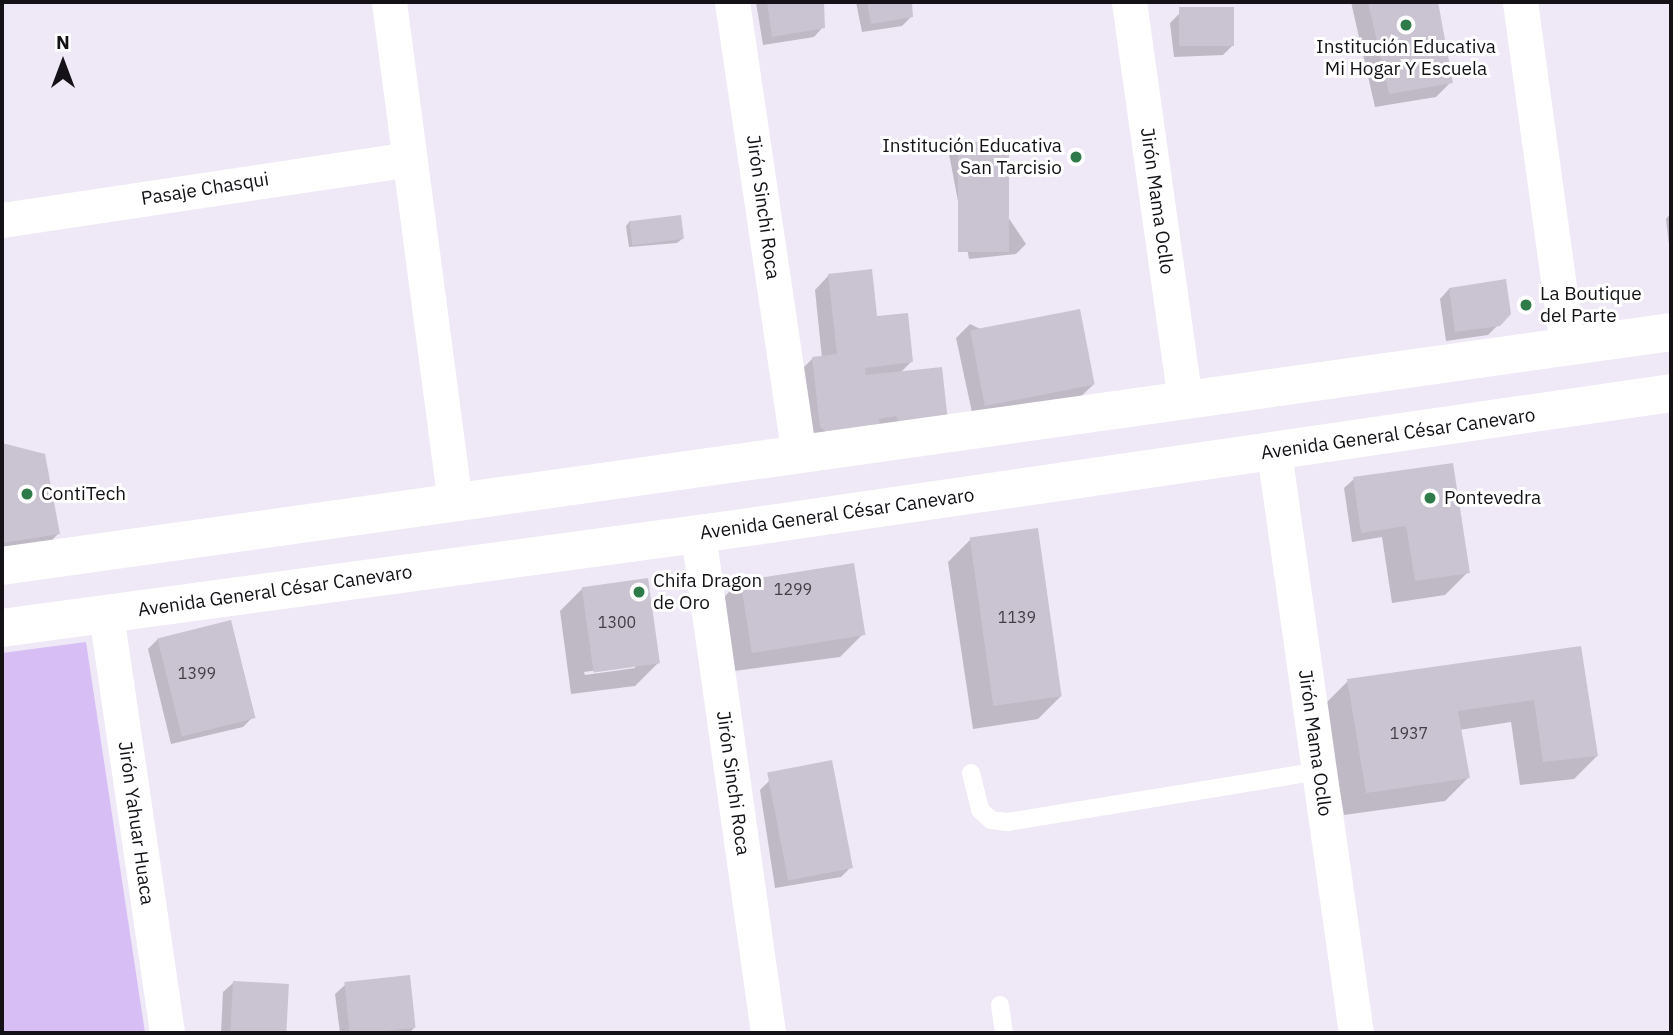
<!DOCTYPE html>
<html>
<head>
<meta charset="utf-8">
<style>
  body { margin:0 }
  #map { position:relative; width:1673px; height:1035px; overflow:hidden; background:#eee8f7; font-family:"IBM Plex Sans",sans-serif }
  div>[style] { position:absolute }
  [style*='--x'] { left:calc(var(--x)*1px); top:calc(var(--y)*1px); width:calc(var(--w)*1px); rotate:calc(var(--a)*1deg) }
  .green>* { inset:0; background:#d7bff5 }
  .shadow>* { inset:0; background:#0003 }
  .building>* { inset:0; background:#cac4d2; transform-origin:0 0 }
  .service>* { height:18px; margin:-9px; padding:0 9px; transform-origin:9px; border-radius:9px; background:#fff }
  .minor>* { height:35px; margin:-17.5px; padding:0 17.5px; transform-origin:17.5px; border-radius:17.5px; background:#fff }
  .secondary>* { height:38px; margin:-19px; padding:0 19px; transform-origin:19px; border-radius:19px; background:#fff }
  .dots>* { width:19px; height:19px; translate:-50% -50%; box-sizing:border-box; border:4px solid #fff; border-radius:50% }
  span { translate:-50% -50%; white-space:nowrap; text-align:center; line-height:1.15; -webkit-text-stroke:6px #fff; paint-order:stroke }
  .number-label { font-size:16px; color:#423e46 }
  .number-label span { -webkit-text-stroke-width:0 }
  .poi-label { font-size:19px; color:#141217 }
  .right { translate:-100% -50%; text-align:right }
  .left { translate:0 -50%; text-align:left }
  .street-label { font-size:19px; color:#141217 }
  .frame { position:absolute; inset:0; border:4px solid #141217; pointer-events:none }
  .north { position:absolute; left:28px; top:28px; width:70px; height:70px; -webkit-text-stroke:5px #fff; paint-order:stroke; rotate:0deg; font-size:19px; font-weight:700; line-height:28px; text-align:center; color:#141217 }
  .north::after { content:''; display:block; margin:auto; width:24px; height:32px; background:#141217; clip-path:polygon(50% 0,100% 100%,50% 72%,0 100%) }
</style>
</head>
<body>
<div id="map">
  <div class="green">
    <i style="clip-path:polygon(86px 642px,145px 1033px,2px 1033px,2px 653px)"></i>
  </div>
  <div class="shadow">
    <i style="clip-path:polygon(756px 2px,822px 2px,823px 27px,814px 37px,763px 45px)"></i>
    <i style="clip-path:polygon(856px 2px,911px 2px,912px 16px,902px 26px,862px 32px)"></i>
    <i style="clip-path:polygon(1351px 2px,1436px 2px,1451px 82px,1436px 97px,1375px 107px)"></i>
    <i style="clip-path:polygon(1180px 13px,1232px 46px,1223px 55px,1174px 57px,1170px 23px)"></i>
    <i style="clip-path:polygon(959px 144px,1026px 244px,1016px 254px,969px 259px,949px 154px)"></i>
    <i style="clip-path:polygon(1671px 213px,1671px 261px,1666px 219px)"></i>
    <i style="clip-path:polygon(630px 221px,682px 239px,677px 243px,629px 247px,626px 226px)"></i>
    <i style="clip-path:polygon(829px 275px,876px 318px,912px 361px,900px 373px,946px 420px,806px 442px,798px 373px,812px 359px,822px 358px,815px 290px)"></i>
    <i style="clip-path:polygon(1449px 289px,1509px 314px,1488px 335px,1446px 341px,1440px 299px)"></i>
    <i style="clip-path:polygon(970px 324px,1093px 385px,1078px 399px,973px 417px,956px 338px)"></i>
    <i style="clip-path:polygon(2px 445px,43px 456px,58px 534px,44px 548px,2px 554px)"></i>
    <i style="clip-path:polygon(1354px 479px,1468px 572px,1445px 595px,1392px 603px,1382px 537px,1352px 542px,1344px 488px)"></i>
    <i style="clip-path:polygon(971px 539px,1061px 696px,1038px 719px,973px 729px,948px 562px)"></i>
    <i style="clip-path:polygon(741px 580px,863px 634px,840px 657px,727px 672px,718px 603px)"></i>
    <i style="clip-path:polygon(evenodd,583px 588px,658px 663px,635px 686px,571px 694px,560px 611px,583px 588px,635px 665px,635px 668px,585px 675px,584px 672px,635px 665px)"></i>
    <i style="clip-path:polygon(158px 639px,253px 717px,243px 727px,171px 744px,148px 649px)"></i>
    <i style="clip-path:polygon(1579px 648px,1597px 756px,1574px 779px,1520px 785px,1511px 722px,1459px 730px,1468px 778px,1445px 801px,1344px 815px,1325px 704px,1348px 681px)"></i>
    <i style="clip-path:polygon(770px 780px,851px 867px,841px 877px,775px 888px,760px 790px)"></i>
    <i style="clip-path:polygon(233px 983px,288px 986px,285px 1033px,221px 1033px,223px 992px)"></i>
    <i style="clip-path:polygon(345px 985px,414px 1028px,409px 1033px,340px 1033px,335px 994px)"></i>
  </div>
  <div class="building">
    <i style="clip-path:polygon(767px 2px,824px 2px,825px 28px,772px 37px)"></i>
    <i style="clip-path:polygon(867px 2px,912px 2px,913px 17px,871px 24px)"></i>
    <i style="clip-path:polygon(1368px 2px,1438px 2px,1453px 83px,1389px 94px)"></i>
    <i style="left:1234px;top:7px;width:39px;height:55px;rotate:90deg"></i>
    <i style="left:958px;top:142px;width:51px;height:110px"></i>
    <i style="left:681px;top:215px;width:24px;height:52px;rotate:83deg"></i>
    <i style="clip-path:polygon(872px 269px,877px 316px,908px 313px,913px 362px,865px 368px,866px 375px,942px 367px,948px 421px,901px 426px,896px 416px,879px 419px,880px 432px,834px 437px,820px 427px,812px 357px,837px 354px,828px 274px)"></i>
    <i style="clip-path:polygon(1506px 279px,1511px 314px,1500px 326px,1455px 332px,1449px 288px)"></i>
    <i style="left:1080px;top:309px;width:77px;height:112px;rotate:79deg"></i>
    <i style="clip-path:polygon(2px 443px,45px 454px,60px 534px,2px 543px)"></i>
    <i style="clip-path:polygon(1453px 463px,1470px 573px,1415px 581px,1406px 526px,1361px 533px,1353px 477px)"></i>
    <i style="left:1038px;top:528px;width:170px;height:69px;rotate:82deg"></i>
    <i style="left:854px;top:563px;width:73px;height:115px;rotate:81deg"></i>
    <i style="left:648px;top:578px;width:86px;height:67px;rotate:82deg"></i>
    <i style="left:231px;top:620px;width:101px;height:76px;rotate:76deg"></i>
    <i style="clip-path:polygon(1581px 646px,1598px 756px,1543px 762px,1534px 700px,1458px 711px,1470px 778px,1366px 793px,1347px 679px)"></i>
    <i style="left:832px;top:760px;width:110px;height:66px;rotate:79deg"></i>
    <i style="left:410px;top:975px;width:53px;height:66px;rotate:84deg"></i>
    <i style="left:233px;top:981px;width:56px;height:52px;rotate:3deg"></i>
  </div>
  <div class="service">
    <i style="--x:971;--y:773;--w:38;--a:76"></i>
    <i style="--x:980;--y:810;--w:15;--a:42"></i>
    <i style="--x:991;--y:820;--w:17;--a:7"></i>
    <i style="--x:1008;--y:822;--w:316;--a:-9.3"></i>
    <i style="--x:1000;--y:1005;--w:28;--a:82"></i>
  </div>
  <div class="minor">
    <i style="--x:389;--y:2;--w:505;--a:82.5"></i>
    <i style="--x:732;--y:2;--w:457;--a:81.6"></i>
    <i style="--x:1129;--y:2;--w:403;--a:82"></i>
    <i style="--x:1520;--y:2;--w:348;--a:82.2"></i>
    <i style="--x:2;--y:220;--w:412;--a:-8.5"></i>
    <i style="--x:1274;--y:452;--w:587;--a:81.97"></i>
    <i style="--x:698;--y:534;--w:504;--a:82.01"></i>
    <i style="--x:106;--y:614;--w:423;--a:81.7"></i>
  </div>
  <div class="secondary">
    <i style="--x:2;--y:566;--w:1685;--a:-7.98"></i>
    <i style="--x:2;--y:628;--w:754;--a:-7.7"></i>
    <i style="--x:749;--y:527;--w:932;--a:-8.27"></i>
  </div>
  <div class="dots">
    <i style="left:1406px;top:25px;background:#2e7a48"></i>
    <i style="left:1076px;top:157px;background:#2e7a48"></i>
    <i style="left:1526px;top:305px;background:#2e7a48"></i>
    <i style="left:27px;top:494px;background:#2e7a48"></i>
    <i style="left:1430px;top:498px;background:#2e7a48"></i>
    <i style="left:639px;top:592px;background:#2e7a48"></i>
  </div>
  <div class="number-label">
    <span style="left:793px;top:589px">1299</span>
    <span style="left:1017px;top:617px">1139</span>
    <span style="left:617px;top:622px">1300</span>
    <span style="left:197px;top:673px">1399</span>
    <span style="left:1409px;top:733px">1937</span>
  </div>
  <div class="poi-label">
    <span style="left:1406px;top:58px">Institución Educativa<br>Mi Hogar Y Escuela</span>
    <span class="right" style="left:1062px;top:157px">Institución Educativa<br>San Tarcisio</span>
    <span class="left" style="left:1540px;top:305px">La Boutique<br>del Parte</span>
    <span class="left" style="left:41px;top:494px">ContiTech</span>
    <span class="left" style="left:1444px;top:498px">Pontevedra</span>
    <span class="left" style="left:653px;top:592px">Chifa Dragon<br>de Oro</span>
  </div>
  <div class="street-label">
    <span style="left:205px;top:189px;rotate:-9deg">Pasaje Chasqui</span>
    <span style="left:1157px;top:201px;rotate:82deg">Jirón Mama Ocllo</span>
    <span style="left:763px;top:207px;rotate:82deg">Jirón Sinchi Roca</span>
    <span style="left:1398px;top:434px;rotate:-8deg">Avenida General César Canevaro</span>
    <span style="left:837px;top:514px;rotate:-8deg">Avenida General César Canevaro</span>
    <span style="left:275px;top:591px;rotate:-8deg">Avenida General César Canevaro</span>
    <span style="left:1315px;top:743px;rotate:82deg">Jirón Mama Ocllo</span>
    <span style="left:733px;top:783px;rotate:82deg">Jirón Sinchi Roca</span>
    <span style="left:136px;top:823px;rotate:82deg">Jirón Yahuar Huaca</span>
  </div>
  <div class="frame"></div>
  <div class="north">N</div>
</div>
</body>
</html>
